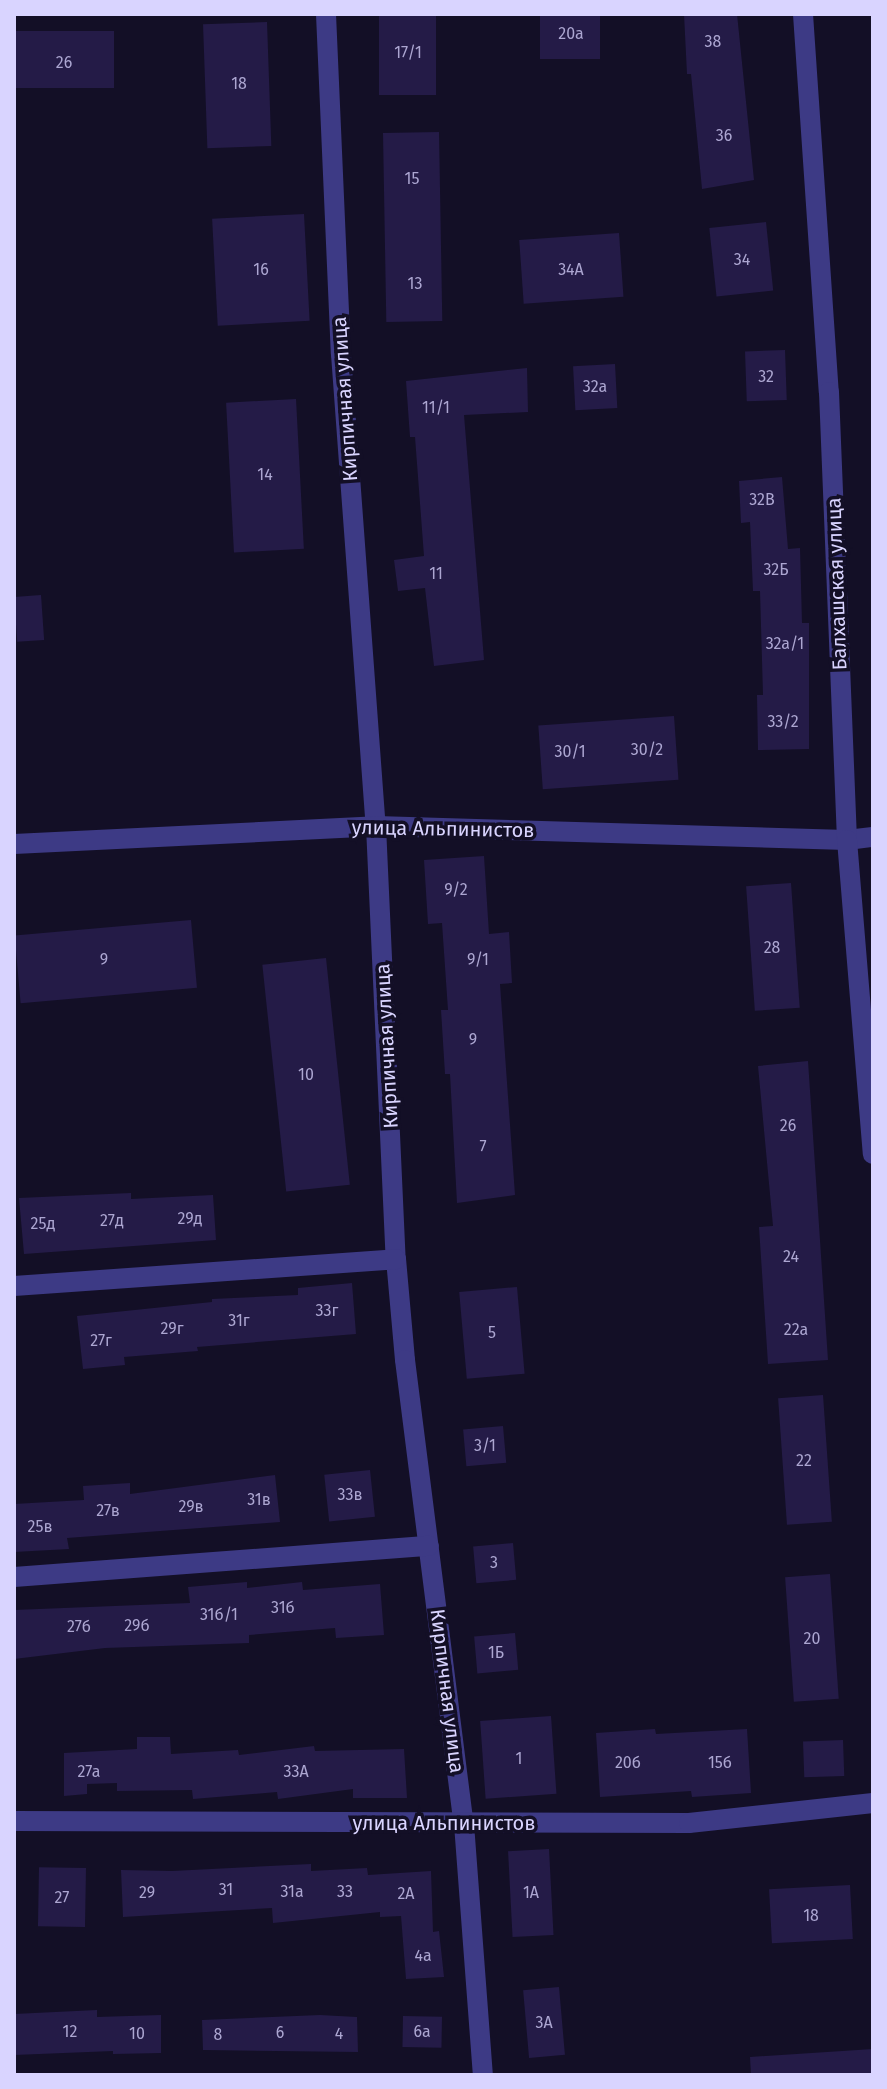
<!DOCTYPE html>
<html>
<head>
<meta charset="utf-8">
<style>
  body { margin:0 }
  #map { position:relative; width:887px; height:2089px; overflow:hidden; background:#130f26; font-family:"Fira Sans",sans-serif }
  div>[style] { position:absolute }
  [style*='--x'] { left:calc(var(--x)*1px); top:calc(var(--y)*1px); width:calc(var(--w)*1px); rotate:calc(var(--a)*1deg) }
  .building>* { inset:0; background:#241b47; transform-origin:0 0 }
  .minor>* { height:20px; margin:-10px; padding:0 10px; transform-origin:10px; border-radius:10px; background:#3d3a85 }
  .tertiary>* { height:20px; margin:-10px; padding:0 10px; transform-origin:10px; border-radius:10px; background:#3d3a85 }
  span { translate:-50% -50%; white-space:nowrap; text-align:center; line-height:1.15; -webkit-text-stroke:7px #130f26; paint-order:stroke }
  .number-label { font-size:16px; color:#aca6d1 }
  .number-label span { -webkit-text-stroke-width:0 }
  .street-label { font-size:20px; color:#d9d4ff }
  .frame { position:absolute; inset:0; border:16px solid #d9d4ff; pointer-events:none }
</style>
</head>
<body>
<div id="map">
  <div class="building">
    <i style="left:379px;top:14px;width:57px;height:81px"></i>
    <i style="left:540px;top:14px;width:60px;height:45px"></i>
    <i style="clip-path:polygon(684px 14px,737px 14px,754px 180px,702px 189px,691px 74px,687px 74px)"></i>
    <i style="left:267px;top:22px;width:124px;height:64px;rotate:88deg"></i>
    <i style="left:114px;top:31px;width:57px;height:100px;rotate:90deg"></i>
    <i style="left:439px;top:132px;width:189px;height:56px;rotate:89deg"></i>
    <i style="left:304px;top:214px;width:107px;height:92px;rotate:87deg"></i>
    <i style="left:766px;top:222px;width:69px;height:57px;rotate:84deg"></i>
    <i style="left:619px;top:233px;width:64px;height:100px;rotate:86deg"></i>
    <i style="left:785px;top:350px;width:50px;height:40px;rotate:88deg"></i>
    <i style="left:615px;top:364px;width:44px;height:42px;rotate:87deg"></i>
    <i style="clip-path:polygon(527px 368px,528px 412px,464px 415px,484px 660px,434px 666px,425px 588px,398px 591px,394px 560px,424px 556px,415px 437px,410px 437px,406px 381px)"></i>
    <i style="left:296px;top:399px;width:150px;height:70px;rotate:87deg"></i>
    <i style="clip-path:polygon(782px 477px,788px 549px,800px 548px,802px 623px,809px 623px,809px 749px,758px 750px,757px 695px,763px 695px,760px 591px,753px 591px,750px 522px,741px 523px,739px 481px)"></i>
    <i style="left:41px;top:595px;width:45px;height:27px;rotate:86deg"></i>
    <i style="left:674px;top:716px;width:64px;height:136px;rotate:86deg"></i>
    <i style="clip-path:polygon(484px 856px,489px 934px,509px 932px,512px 983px,500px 984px,515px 1195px,457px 1203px,450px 1074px,445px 1074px,441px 1010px,448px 1010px,442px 923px,428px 924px,424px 860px)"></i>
    <i style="left:791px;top:883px;width:125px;height:45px;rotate:86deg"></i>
    <i style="left:191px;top:920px;width:68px;height:177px;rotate:85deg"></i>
    <i style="left:326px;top:958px;width:228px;height:64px;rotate:84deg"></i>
    <i style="clip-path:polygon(808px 1061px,828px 1360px,768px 1364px,759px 1227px,773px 1226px,758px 1066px)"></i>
    <i style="clip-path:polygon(131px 1193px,131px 1199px,213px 1195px,216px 1240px,24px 1254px,19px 1198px)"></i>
    <i style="clip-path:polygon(352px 1283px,356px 1334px,197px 1347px,198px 1351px,124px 1357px,125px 1365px,83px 1369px,77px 1316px,212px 1302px,212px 1299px,298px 1295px,298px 1288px)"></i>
    <i style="left:517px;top:1287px;width:87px;height:58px;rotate:85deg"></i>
    <i style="left:823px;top:1395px;width:127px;height:45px;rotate:86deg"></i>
    <i style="left:503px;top:1426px;width:37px;height:40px;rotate:85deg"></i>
    <i style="left:370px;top:1470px;width:47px;height:46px;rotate:84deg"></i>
    <i style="clip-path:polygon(275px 1475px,280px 1522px,67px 1538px,69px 1549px,14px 1552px,14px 1504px,84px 1500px,83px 1486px,130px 1483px,130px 1494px)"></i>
    <i style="left:513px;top:1543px;width:37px;height:40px;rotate:85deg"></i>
    <i style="left:830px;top:1574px;width:125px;height:45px;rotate:86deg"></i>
    <i style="clip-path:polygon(247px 1582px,247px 1588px,302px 1582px,303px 1590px,380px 1584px,384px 1635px,336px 1638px,335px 1628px,249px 1635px,249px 1643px,105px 1648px,14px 1659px,14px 1610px,190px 1603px,188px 1587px)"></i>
    <i style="left:515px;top:1633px;width:37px;height:41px;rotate:85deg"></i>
    <i style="left:551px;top:1716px;width:78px;height:71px;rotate:86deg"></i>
    <i style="clip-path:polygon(655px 1729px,656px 1734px,747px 1729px,751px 1793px,692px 1797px,691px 1791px,600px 1797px,596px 1733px)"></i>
    <i style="clip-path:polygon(137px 1737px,170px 1737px,171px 1754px,238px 1750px,239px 1755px,314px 1746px,315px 1751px,404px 1749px,407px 1798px,353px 1798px,353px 1789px,278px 1799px,277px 1792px,193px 1799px,192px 1790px,117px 1791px,117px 1783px,87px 1784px,87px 1794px,64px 1796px,64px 1753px,137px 1749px)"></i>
    <i style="left:843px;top:1740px;width:36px;height:40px;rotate:88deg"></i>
    <i style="left:549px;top:1849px;width:86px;height:41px;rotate:87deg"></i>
    <i style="clip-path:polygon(311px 1864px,311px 1871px,367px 1868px,368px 1875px,431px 1871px,433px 1932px,439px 1931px,444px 1977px,406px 1979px,401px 1916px,380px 1917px,380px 1912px,273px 1923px,272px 1908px,123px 1917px,121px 1870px,172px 1871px)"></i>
    <i style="left:86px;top:1868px;width:59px;height:47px;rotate:91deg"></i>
    <i style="left:850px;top:1885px;width:54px;height:81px;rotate:87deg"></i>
    <i style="left:559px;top:1987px;width:68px;height:36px;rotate:85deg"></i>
    <i style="clip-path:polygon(97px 2010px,97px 2017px,161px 2015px,161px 2053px,113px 2054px,113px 2051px,14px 2055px,14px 2014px)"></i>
    <i style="clip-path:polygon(320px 2015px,357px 2017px,358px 2052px,203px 2050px,202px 2020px)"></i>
    <i style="left:403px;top:2016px;width:39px;height:31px;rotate:1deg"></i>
    <i style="clip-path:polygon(873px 2049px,873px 2075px,751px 2075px,750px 2057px)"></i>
  </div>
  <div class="minor">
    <i style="--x:326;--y:14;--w:340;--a:87.5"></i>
    <i style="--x:341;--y:354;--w:473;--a:85.8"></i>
    <i style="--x:376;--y:826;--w:433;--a:87.4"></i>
    <i style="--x:396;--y:1259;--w:101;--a:84.9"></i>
    <i style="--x:405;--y:1360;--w:468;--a:82.8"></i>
    <i style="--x:464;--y:1824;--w:252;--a:85.7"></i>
    <i style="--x:14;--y:844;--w:362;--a:-2.8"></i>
    <i style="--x:376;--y:826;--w:471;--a:1.7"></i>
    <i style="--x:847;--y:840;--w:26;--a:-7"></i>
    <i style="--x:14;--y:1286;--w:383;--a:-4"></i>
    <i style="--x:14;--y:1577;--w:416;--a:-4.3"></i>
  </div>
  <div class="tertiary">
    <i style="--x:803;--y:14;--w:379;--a:86.1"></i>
    <i style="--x:829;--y:392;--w:448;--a:87.7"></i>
    <i style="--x:847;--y:840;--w:315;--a:85.3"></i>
    <i style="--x:14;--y:1821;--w:675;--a:0.17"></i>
    <i style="--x:689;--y:1823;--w:185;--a:-6.2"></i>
  </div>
  <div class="number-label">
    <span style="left:571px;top:34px">20а</span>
    <span style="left:713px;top:42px">38</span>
    <span style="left:408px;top:53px">17/1</span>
    <span style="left:64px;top:63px">26</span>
    <span style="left:239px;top:84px">18</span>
    <span style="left:724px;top:136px">36</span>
    <span style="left:412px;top:179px">15</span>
    <span style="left:742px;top:260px">34</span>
    <span style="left:261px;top:270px">16</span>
    <span style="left:571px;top:270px">34А</span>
    <span style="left:415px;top:284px">13</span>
    <span style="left:766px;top:377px">32</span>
    <span style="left:595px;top:387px">32а</span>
    <span style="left:436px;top:408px">11/1</span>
    <span style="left:265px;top:475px">14</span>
    <span style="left:762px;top:500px">32В</span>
    <span style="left:776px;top:570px">32Б</span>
    <span style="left:436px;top:574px">11</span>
    <span style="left:785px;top:644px">32а/1</span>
    <span style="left:783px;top:722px">33/2</span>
    <span style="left:647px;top:750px">30/2</span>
    <span style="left:570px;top:752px">30/1</span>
    <span style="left:456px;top:890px">9/2</span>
    <span style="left:772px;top:948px">28</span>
    <span style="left:104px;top:960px">9</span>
    <span style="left:478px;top:960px">9/1</span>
    <span style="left:473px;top:1040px">9</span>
    <span style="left:306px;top:1075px">10</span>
    <span style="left:788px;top:1126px">26</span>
    <span style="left:483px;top:1147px">7</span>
    <span style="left:190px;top:1219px">29д</span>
    <span style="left:112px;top:1221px">27д</span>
    <span style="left:43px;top:1224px">25д</span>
    <span style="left:791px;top:1257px">24</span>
    <span style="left:327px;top:1311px">33г</span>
    <span style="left:239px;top:1321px">31г</span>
    <span style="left:172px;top:1329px">29г</span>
    <span style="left:796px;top:1330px">22а</span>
    <span style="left:492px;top:1333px">5</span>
    <span style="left:101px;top:1341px">27г</span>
    <span style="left:485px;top:1446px">3/1</span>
    <span style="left:804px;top:1461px">22</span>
    <span style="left:350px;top:1495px">33в</span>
    <span style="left:259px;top:1500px">31в</span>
    <span style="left:191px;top:1507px">29в</span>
    <span style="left:108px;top:1511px">27в</span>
    <span style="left:40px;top:1527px">25в</span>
    <span style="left:494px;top:1563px">3</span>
    <span style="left:283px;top:1608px">31б</span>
    <span style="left:219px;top:1615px">31б/1</span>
    <span style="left:137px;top:1626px">29б</span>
    <span style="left:79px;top:1627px">27б</span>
    <span style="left:812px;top:1639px">20</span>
    <span style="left:496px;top:1653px">1Б</span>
    <span style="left:519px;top:1759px">1</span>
    <span style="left:628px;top:1763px">20б</span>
    <span style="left:720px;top:1763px">15б</span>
    <span style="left:89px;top:1772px">27а</span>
    <span style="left:296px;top:1772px">33А</span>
    <span style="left:226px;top:1890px">31</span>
    <span style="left:292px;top:1892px">31а</span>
    <span style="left:345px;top:1892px">33</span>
    <span style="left:147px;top:1893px">29</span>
    <span style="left:531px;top:1893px">1А</span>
    <span style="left:406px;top:1894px">2А</span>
    <span style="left:62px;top:1898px">27</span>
    <span style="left:811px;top:1916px">18</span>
    <span style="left:423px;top:1956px">4а</span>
    <span style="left:544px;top:2023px">3А</span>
    <span style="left:70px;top:2032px">12</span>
    <span style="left:422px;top:2032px">6а</span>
    <span style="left:280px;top:2033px">6</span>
    <span style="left:137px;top:2034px">10</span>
    <span style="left:339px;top:2034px">4</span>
    <span style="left:218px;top:2035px">8</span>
  </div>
  <div class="street-label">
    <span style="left:345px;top:399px;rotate:-94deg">Кирпичная улица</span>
    <span style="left:837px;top:584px;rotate:-92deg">Балхашская улица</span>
    <span style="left:443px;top:829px;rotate:1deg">улица Альпинистов</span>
    <span style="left:387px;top:1046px;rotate:-93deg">Кирпичная улица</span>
    <span style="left:447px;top:1691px;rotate:83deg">Кирпичная улица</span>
    <span style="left:444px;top:1823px">улица Альпинистов</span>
  </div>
  <div class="frame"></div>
</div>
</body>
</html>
